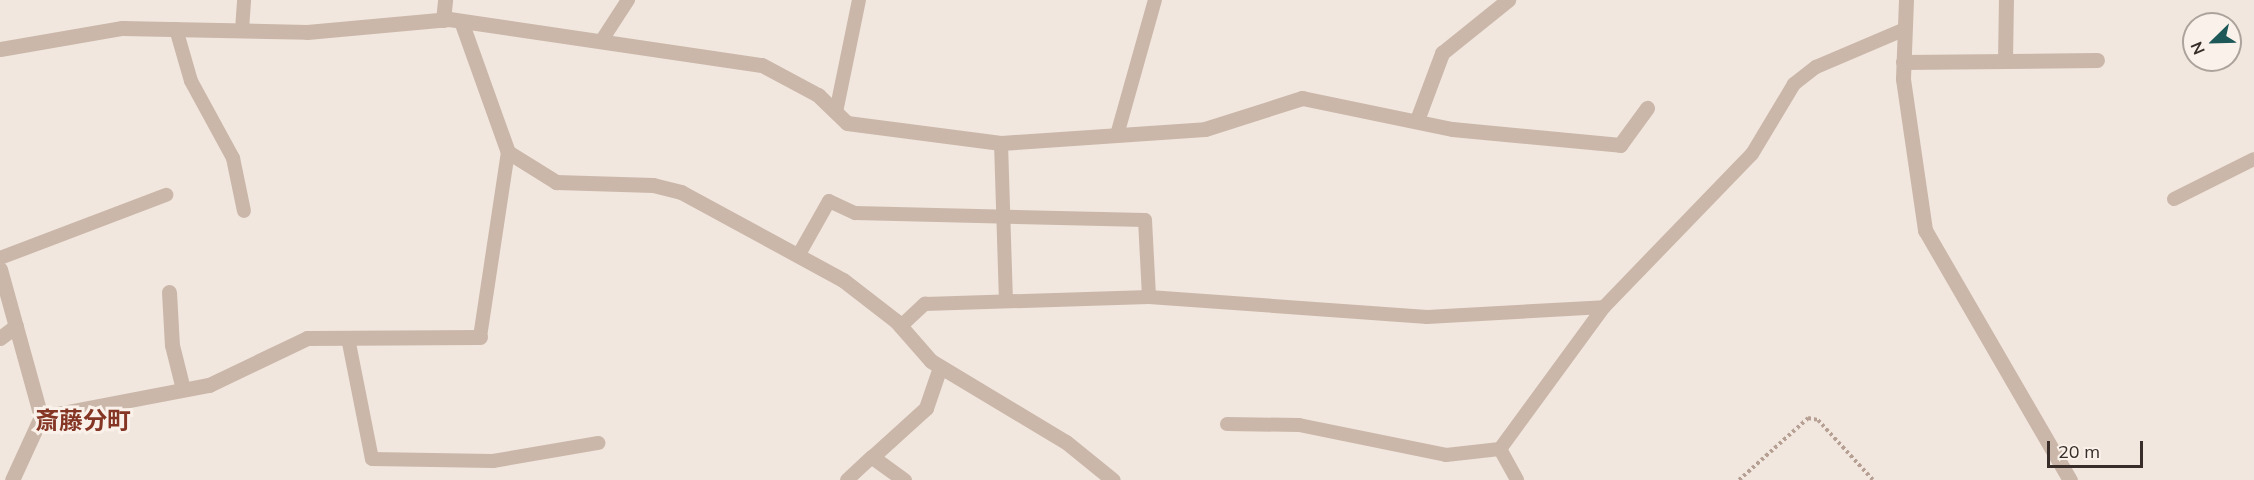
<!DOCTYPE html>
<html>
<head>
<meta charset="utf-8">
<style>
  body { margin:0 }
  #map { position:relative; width:2254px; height:480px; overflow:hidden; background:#f2e7de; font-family:Mulish,"Noto Sans JP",sans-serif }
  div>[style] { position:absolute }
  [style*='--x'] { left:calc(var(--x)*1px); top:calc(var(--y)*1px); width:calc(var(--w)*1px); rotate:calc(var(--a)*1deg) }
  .path>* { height:4px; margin-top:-2px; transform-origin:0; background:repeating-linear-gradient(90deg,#b6a094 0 3px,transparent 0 6px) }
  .lane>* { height:14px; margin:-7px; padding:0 7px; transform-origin:7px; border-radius:7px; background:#cab7aa }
  .street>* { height:15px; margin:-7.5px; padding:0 7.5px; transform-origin:7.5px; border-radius:7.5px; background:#cab7aa }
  span { translate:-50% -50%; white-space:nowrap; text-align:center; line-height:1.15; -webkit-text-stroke:6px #faf2ea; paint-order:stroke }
  .neighbourhood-label { font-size:24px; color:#853524; font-weight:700 }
  .north { position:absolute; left:2182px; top:12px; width:60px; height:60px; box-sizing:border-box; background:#faf2ea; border:2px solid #aca39d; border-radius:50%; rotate:247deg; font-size:16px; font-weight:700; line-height:24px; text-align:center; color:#382d29 }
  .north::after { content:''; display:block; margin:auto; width:21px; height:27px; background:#1f5859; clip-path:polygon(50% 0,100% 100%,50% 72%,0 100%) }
  .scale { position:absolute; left:2047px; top:441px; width:96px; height:27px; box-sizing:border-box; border:3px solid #382d29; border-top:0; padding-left:8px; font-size:18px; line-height:21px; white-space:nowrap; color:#382d29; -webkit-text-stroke:4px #faf2ea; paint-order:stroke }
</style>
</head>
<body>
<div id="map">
  <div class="path">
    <i style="--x:1739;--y:480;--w:93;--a:-41.9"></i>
    <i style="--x:1808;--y:418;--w:10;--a:11"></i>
    <i style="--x:1818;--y:420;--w:81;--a:47.5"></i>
  </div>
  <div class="lane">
    <i style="--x:176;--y:29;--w:54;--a:73.9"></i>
    <i style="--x:191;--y:81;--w:88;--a:61.4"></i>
    <i style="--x:233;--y:158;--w:54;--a:78.3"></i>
    <i style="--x:242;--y:30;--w:30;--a:-86"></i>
    <i style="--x:602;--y:40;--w:48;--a:-57"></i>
    <i style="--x:836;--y:112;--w:114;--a:-78.4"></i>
    <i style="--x:1117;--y:135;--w:140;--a:-74.3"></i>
    <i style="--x:1001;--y:143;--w:158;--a:88.2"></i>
    <i style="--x:2174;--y:199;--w:89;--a:-26.6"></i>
    <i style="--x:798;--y:256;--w:63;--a:-60.6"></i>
    <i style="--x:829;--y:201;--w:29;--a:25"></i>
    <i style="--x:855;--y:213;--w:290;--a:1.4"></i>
    <i style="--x:1145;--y:220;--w:77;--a:87"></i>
    <i style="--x:0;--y:258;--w:178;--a:-20.8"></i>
    <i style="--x:901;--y:326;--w:33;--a:-43"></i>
    <i style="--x:925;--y:304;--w:224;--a:-1.8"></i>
    <i style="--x:1149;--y:297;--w:279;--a:4.1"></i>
    <i style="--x:1427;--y:317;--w:177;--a:-3.2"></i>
    <i style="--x:480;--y:337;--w:187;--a:-81.4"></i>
    <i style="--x:348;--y:338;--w:123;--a:78.8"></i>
    <i style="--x:372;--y:459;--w:121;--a:0.9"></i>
    <i style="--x:493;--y:461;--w:107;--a:-9.7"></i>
    <i style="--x:1227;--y:424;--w:72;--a:0.8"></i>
    <i style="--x:1299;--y:425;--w:150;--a:11.5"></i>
    <i style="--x:1446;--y:455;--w:54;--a:-6.3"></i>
    <i style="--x:1500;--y:449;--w:176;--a:-53.8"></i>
    <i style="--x:1604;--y:307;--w:213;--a:-46"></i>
    <i style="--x:1752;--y:154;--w:82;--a:-59"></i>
    <i style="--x:1794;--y:84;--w:28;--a:-38"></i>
    <i style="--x:1816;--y:67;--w:97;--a:-23.1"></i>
    <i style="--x:1500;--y:449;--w:35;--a:61"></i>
    <i style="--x:847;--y:480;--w:34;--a:-43"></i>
  </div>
  <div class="street">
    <i style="--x:1906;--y:0;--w:79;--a:92.2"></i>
    <i style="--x:1903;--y:79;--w:153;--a:81.7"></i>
    <i style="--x:1925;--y:230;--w:289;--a:59.9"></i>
    <i style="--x:443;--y:20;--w:20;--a:-84"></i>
    <i style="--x:461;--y:21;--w:139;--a:70.3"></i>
    <i style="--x:508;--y:152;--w:57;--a:32"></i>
    <i style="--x:556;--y:182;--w:97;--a:1.8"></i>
    <i style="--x:653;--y:185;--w:29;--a:14"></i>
    <i style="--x:681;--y:192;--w:184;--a:28.5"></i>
    <i style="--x:843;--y:280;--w:67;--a:37.7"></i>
    <i style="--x:896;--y:321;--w:53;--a:48.8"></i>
    <i style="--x:931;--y:361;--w:157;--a:31"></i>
    <i style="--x:1066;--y:442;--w:60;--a:39"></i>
    <i style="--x:0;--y:49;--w:124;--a:-9.8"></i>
    <i style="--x:122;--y:28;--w:185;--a:1.2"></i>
    <i style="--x:307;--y:32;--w:143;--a:-5.2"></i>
    <i style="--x:449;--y:19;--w:316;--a:8.4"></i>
    <i style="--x:762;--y:65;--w:64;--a:28.2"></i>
    <i style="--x:818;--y:95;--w:40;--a:44"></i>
    <i style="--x:847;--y:123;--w:155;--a:7.4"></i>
    <i style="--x:1001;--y:143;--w:204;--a:-3.9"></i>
    <i style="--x:1205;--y:129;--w:102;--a:-17.7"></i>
    <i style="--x:1302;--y:98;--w:153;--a:11.7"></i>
    <i style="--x:1452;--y:129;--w:169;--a:5.4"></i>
    <i style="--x:1620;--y:145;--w:46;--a:-53.9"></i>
    <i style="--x:2005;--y:61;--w:61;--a:-89.1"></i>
    <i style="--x:1903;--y:62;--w:194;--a:-0.6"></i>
    <i style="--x:1417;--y:120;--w:72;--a:-69.5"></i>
    <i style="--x:1442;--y:53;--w:85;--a:-38.8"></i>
    <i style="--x:0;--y:269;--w:154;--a:74.5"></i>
    <i style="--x:41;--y:417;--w:69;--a:114.7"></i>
    <i style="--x:169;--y:292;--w:53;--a:86.8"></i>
    <i style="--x:172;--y:345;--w:45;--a:76"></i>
    <i style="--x:0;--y:338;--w:20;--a:-37"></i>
    <i style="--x:41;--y:417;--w:171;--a:-10.8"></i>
    <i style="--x:209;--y:385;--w:109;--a:-25.6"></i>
    <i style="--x:307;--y:338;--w:173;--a:-0.3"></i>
    <i style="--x:904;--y:480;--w:39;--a:-144"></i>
    <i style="--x:872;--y:457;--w:73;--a:-42.2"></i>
    <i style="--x:926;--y:408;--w:43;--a:-71.1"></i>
  </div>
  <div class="neighbourhood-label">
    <span style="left:83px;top:421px">斎藤分町</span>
  </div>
  <div class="north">N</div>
  <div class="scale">20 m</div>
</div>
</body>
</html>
